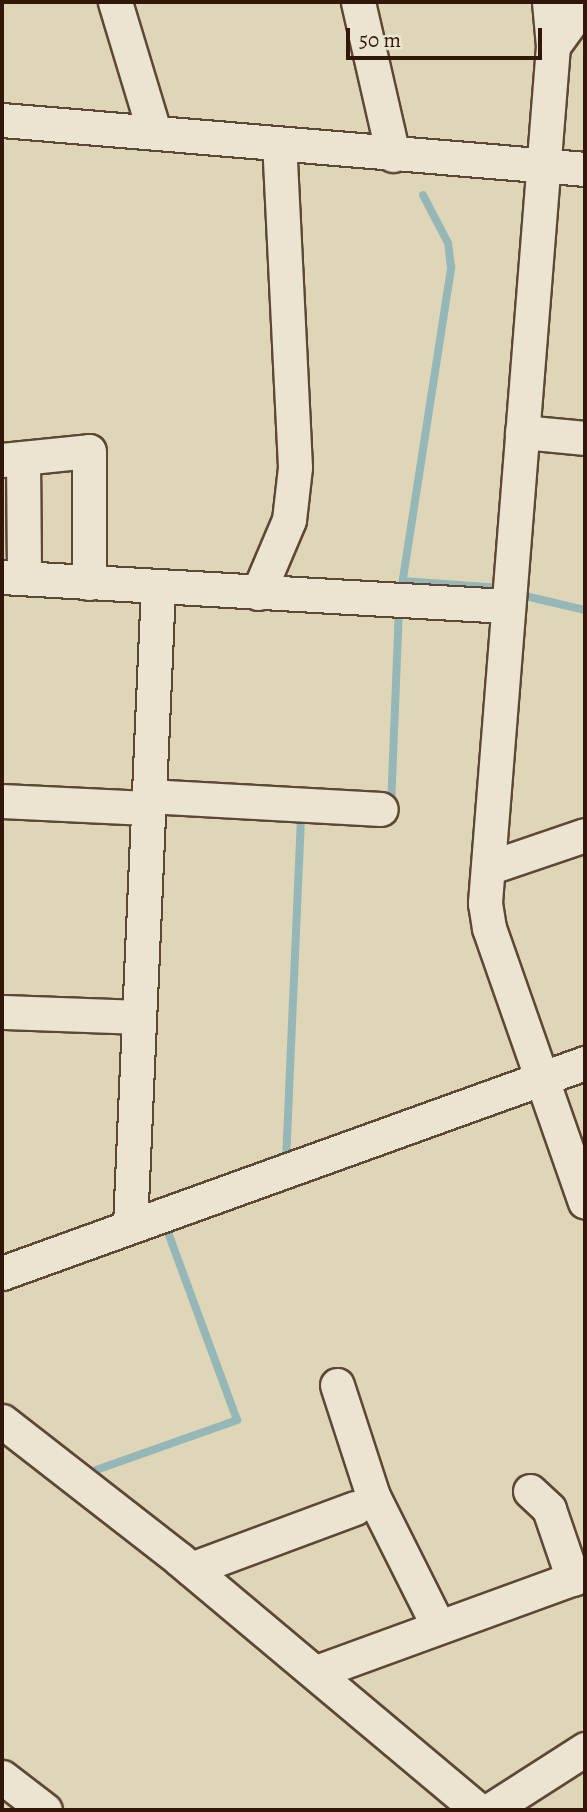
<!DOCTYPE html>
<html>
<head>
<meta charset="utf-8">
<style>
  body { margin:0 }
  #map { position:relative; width:587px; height:1812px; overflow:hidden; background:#dfd6b8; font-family:Alegreya,serif }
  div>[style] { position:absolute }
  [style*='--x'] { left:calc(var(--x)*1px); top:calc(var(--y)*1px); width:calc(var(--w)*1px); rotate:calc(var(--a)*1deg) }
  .stream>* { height:8px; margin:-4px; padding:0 4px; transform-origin:4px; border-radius:4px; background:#96b7b7 }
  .roads { filter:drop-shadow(2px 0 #5d4735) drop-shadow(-2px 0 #5d4735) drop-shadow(0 2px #5d4735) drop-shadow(0 -2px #5d4735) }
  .minor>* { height:33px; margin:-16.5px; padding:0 16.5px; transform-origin:16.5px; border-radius:16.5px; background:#eae4d1 }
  span { translate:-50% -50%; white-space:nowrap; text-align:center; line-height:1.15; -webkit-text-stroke:5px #eae4d1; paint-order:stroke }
  .frame { position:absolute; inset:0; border:4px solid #321709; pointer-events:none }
  .scale { position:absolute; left:346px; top:28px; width:196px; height:32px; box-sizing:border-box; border:4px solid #321709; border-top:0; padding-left:9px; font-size:21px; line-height:24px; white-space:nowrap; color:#321709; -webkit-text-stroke:5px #eae4d1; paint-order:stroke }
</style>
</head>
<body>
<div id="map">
  <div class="stream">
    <i style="--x:403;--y:581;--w:98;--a:4.1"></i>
    <i style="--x:402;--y:585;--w:322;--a:-81.2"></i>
    <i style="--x:451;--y:267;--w:24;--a:-97"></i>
    <i style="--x:448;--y:243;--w:54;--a:-117.5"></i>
    <i style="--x:521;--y:595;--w:66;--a:13.2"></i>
    <i style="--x:391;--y:807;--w:199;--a:-87.7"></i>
    <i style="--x:286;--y:1161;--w:348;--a:-87.5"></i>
    <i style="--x:96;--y:1470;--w:150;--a:-19.5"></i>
    <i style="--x:237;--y:1420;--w:206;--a:-110.2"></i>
  </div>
  <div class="roads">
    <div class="minor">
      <i style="--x:115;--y:2;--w:135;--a:73.2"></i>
      <i style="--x:358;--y:2;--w:157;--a:77.1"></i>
      <i style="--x:549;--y:2;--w:44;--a:84.8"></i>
      <i style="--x:585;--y:2;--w:54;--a:126"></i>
      <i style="--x:553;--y:46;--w:860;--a:94.54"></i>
      <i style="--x:485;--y:903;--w:25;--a:81"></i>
      <i style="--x:489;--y:928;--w:290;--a:70.7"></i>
      <i style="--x:2;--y:120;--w:585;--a:4.8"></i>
      <i style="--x:522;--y:432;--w:63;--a:5.4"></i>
      <i style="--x:23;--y:458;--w:120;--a:89.5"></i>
      <i style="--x:2;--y:460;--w:87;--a:-5.9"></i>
      <i style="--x:89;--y:451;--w:132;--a:90"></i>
      <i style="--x:2;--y:577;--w:506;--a:3.29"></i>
      <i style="--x:258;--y:593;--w:79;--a:-67"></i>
      <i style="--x:289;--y:520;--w:53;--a:-83.5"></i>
      <i style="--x:295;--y:467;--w:323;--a:-92.8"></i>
      <i style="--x:148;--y:796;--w:233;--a:3.2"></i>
      <i style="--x:2;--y:801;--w:145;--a:2.8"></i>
      <i style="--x:488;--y:868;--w:102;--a:-18.8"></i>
      <i style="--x:2;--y:1012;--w:136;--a:2.1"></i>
      <i style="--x:130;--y:1226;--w:640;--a:-87.49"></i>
      <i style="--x:2;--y:1273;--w:620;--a:-19.81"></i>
      <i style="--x:337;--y:1385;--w:117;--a:72"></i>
      <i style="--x:373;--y:1496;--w:145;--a:63.4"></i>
      <i style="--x:2;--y:1421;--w:224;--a:37.9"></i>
      <i style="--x:179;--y:1559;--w:390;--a:40"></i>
      <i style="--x:530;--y:1491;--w:26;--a:43"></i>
      <i style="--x:549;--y:1509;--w:74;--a:71.1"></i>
      <i style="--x:191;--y:1569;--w:175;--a:-20.4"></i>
      <i style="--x:316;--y:1672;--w:286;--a:-20"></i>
      <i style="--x:2;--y:1777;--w:54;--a:37.5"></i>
      <i style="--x:490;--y:1810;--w:113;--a:-32.7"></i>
    </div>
  </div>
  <div class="frame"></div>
  <div class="scale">50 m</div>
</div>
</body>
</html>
